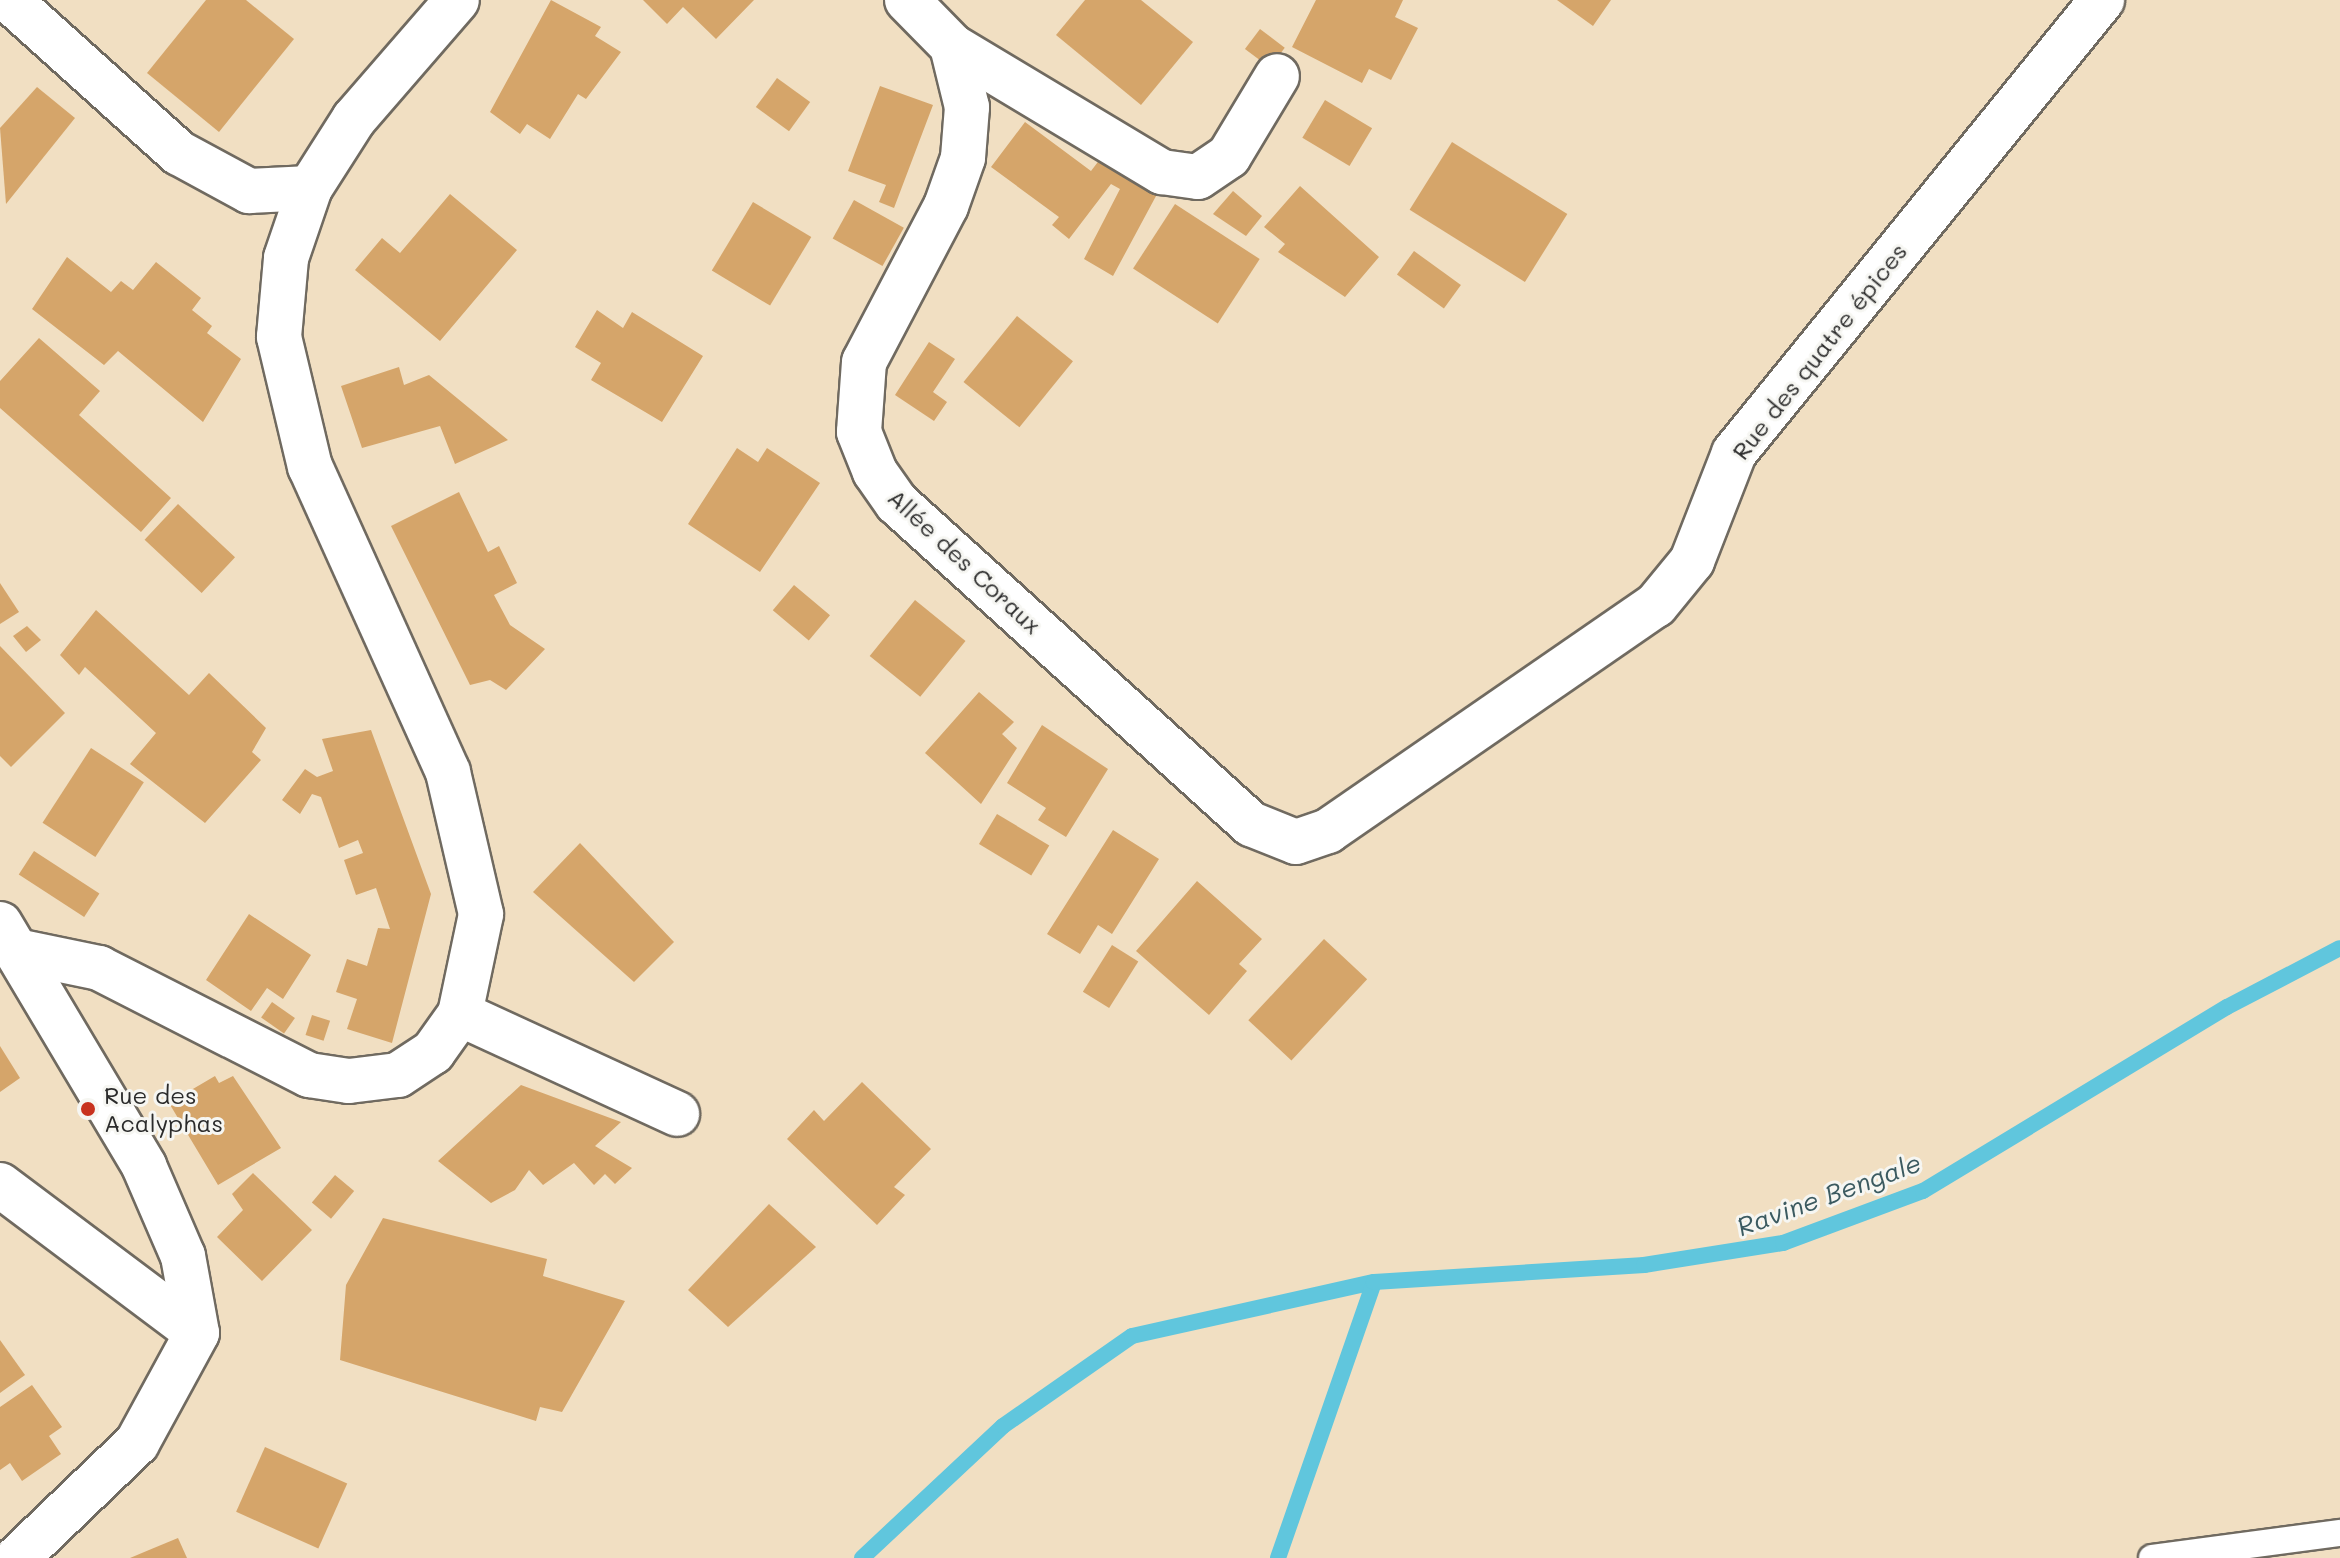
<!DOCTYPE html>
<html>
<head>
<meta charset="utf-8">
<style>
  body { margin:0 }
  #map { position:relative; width:2340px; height:1558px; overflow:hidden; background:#f1dfc2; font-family:Mali,sans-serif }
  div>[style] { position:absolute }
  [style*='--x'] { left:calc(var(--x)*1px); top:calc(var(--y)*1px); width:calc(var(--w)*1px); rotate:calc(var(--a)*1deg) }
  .stream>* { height:16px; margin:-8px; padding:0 8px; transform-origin:8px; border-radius:8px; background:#60c6dd }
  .building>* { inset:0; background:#d5a56a; transform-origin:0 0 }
  .roads { filter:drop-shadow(2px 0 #706a60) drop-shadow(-2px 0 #706a60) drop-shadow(0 2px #706a60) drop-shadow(0 -2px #706a60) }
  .service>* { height:26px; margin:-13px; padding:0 13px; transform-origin:13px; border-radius:13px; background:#fff }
  .minor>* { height:44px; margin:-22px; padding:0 22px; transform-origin:22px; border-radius:22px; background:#fff }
  .dots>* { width:22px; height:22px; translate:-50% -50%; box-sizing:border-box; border:4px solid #f6f6f2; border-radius:50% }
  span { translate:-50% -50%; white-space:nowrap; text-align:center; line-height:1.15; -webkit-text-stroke:6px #f6f6f2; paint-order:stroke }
  .street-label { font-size:24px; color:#2b2b2b }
  .poi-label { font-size:24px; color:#2b2b2b }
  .left { translate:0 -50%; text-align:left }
  .water-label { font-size:26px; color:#3b5a60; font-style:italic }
</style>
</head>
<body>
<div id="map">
  <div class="stream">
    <i style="--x:862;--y:1558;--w:193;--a:-43.1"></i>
    <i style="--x:1003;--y:1426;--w:157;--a:-34.9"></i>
    <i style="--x:1132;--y:1336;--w:248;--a:-12.6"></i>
    <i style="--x:1278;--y:1558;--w:292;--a:-70.8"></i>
    <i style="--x:1374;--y:1282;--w:271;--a:-3.6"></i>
    <i style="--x:1644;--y:1265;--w:141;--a:-9"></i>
    <i style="--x:1783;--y:1243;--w:149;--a:-20.4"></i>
    <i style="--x:1923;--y:1191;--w:355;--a:-31.2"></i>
    <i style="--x:2227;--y:1007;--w:127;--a:-27.6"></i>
  </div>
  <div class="building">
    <i style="clip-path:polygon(206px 0,246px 0,294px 39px,219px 132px,147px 73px)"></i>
    <i style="clip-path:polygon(551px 0,601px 27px,595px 36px,621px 52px,586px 99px,578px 94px,550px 139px,527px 124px,520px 134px,490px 112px)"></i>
    <i style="clip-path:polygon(643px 0,754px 0,716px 39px,683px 7px,667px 24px)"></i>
    <i style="clip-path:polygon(1085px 0,1141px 0,1193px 42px,1141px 105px,1056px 35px)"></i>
    <i style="clip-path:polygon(1316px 0,1403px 0,1395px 17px,1418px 28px,1391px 80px,1369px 69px,1362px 83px,1292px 47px)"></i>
    <i style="clip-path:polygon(1557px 0,1611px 0,1593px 26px)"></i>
    <i style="left:1260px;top:29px;width:31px;height:25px;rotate:37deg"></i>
    <i style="left:777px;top:78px;width:41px;height:36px;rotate:36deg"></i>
    <i style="clip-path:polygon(880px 86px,933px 105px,894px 208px,879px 202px,886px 185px,848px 171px)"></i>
    <i style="clip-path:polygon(37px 87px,75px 118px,6px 204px,0 128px)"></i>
    <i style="left:1325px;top:100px;width:55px;height:44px;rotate:31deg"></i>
    <i style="clip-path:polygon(1025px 122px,1091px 171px,1107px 150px,1163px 183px,1113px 276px,1084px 259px,1120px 189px,1111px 184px,1069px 239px,1052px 225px,1059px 217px,991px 167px)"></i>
    <i style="left:1452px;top:142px;width:136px;height:80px;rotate:32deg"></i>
    <i style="clip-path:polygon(1300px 186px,1379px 257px,1345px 297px,1278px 252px,1285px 244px,1264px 227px)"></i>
    <i style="clip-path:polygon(1233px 191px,1262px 216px,1246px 236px,1213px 214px)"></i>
    <i style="clip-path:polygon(450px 194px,517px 250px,440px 341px,355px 270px,382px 238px,400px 253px)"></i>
    <i style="left:854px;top:200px;width:57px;height:44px;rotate:29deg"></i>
    <i style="left:753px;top:202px;width:68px;height:80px;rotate:31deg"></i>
    <i style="left:1175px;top:204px;width:101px;height:77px;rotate:33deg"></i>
    <i style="left:1414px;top:251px;width:58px;height:29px;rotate:36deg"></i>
    <i style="clip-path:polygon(67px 257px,111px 292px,121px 281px,133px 290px,156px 262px,201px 298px,192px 310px,212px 326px,207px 333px,241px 359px,203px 422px,118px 351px,104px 365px,32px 309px)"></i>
    <i style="clip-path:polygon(597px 310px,623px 328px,632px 312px,703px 356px,662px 422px,591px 380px,601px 363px,575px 347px)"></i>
    <i style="left:1017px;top:316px;width:72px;height:85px;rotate:39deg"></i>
    <i style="clip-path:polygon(39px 338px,100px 391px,79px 415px,171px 498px,141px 532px,0 408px,0 381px)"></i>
    <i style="clip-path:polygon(929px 342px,955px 359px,933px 392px,947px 402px,934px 421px,895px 395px)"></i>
    <i style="clip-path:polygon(399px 367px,404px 385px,429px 375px,508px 440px,455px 464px,440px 426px,362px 448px,341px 386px)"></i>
    <i style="clip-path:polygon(737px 448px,758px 462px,767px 448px,820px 483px,760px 572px,688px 524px)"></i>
    <i style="clip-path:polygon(459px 492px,488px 552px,499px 546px,517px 583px,494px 595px,510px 625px,545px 649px,506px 690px,490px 680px,470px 685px,391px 526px)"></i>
    <i style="left:178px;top:504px;width:78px;height:49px;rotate:43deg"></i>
    <i style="clip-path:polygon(0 583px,19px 612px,0 624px)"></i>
    <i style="left:794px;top:585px;width:47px;height:33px;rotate:40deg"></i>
    <i style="left:915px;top:600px;width:65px;height:72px;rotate:39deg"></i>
    <i style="clip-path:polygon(96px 610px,189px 695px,209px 673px,266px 728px,252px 752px,261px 760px,205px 823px,130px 764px,156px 733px,85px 667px,79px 675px,60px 655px)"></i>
    <i style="clip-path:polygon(27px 626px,41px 640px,26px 652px,13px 636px)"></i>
    <i style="clip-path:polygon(0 646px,65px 713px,11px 767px,0 756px)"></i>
    <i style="clip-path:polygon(979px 692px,1014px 722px,1002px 734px,1017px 748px,981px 804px,925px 753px)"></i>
    <i style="clip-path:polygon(1042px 725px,1108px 769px,1066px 837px,1038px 820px,1046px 808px,1007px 783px)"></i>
    <i style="clip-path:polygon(371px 730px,431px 894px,392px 1043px,347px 1029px,357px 999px,336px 992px,347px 959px,367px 966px,378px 928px,390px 929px,376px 888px,356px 895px,344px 860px,363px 853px,358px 840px,339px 848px,321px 797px,312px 794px,300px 814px,282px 800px,305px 769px,317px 777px,333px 771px,322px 739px)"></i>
    <i style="left:91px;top:748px;width:63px;height:89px;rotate:33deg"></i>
    <i style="left:997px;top:814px;width:61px;height:35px;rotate:31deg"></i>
    <i style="clip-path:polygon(1113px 830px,1159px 859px,1112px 934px,1098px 925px,1080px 954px,1047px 934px)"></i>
    <i style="clip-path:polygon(580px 843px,674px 942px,634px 982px,533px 892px)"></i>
    <i style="left:34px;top:851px;width:78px;height:28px;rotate:33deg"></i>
    <i style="clip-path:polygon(1197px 881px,1262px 939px,1239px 964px,1247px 971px,1209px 1015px,1136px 951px)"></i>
    <i style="clip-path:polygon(249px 914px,311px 955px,283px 999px,267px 988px,251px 1011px,206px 980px)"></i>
    <i style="left:1324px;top:939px;width:59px;height:111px;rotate:43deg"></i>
    <i style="left:1112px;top:945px;width:31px;height:55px;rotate:32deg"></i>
    <i style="left:272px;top:1002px;width:28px;height:19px;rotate:35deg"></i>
    <i style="left:312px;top:1015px;width:19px;height:21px;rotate:18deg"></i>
    <i style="clip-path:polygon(0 1046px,20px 1078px,0 1092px)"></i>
    <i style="clip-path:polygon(215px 1076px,219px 1083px,233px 1076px,281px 1148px,218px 1185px,169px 1103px)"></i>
    <i style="clip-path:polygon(862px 1082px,931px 1149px,894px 1187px,905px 1195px,877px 1225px,787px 1139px,814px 1110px,824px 1121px)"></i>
    <i style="clip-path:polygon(521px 1085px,621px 1122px,595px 1146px,632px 1168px,615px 1184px,605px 1174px,594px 1185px,574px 1163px,543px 1185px,529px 1170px,515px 1190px,491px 1203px,438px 1161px)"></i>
    <i style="clip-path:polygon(253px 1173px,312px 1230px,262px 1281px,217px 1237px,243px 1210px,232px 1194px)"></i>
    <i style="left:335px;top:1175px;width:25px;height:36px;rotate:40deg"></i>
    <i style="clip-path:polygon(769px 1204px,816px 1247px,728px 1327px,688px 1290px)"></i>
    <i style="clip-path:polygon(383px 1218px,547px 1259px,543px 1276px,625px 1301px,562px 1412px,540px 1407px,536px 1421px,340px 1360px,346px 1285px)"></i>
    <i style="clip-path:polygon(0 1340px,25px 1375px,0 1393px)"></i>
    <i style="clip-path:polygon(32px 1385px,62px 1427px,49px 1436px,61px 1454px,22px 1481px,10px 1463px,0 1470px,0 1407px)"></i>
    <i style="left:265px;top:1447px;width:90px;height:71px;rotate:24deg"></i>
    <i style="clip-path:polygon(178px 1538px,187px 1558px,130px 1558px,149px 1550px)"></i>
  </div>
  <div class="roads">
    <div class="service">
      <i style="--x:2152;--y:1558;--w:190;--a:-7.6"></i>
    </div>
    <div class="minor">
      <i style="--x:9;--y:0;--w:229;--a:42"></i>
      <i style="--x:179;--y:153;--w:80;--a:28.5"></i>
      <i style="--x:249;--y:191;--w:61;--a:-2.8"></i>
      <i style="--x:907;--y:0;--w:64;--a:45.6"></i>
      <i style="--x:952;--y:46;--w:63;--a:76.2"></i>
      <i style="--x:967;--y:107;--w:51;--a:94.5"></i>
      <i style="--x:963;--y:158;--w:51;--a:109.5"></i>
      <i style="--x:946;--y:206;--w:176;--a:117.7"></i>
      <i style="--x:864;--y:362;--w:70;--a:94.1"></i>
      <i style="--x:859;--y:432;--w:43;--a:68.2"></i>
      <i style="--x:875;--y:472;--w:38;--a:55"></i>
      <i style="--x:897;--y:503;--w:478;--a:42.2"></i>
      <i style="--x:1251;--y:824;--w:48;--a:21.8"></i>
      <i style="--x:1296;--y:842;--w:34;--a:-19"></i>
      <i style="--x:1328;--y:831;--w:398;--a:-34.6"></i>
      <i style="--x:1656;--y:605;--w:57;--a:-50.7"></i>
      <i style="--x:1692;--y:561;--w:116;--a:-68.7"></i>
      <i style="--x:1734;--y:453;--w:584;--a:-50.91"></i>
      <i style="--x:952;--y:46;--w:245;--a:31"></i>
      <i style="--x:1162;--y:172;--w:36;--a:8"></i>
      <i style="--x:1198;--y:177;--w:37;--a:-34"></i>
      <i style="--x:1229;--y:156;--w:93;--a:-59"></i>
      <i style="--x:0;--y:924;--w:282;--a:59.2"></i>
      <i style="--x:144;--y:1166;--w:98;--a:66.6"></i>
      <i style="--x:183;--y:1256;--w:78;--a:79.7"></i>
      <i style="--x:197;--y:1333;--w:125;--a:118.6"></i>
      <i style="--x:137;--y:1443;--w:166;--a:136.2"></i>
      <i style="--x:17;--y:951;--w:84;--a:11.7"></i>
      <i style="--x:99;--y:968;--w:236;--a:27"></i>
      <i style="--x:309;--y:1075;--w:40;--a:8.5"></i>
      <i style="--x:349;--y:1081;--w:49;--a:-7"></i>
      <i style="--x:398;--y:1075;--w:42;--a:-33.3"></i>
      <i style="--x:433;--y:1052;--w:47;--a:-54.6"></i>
      <i style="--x:460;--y:1014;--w:102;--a:-78.1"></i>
      <i style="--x:481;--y:914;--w:146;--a:-103.1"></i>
      <i style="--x:448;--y:772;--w:335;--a:-114.3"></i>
      <i style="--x:310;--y:467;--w:134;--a:-103.4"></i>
      <i style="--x:279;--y:337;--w:79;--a:-84.9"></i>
      <i style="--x:286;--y:258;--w:74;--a:-71.1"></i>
      <i style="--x:310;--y:188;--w:82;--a:-57.5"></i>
      <i style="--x:354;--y:119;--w:157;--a:-49.1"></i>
      <i style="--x:460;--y:1014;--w:239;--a:24.7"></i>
      <i style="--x:0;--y:1185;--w:246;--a:36.9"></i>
    </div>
  </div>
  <div class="dots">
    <i style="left:88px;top:1109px;background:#c8321e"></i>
  </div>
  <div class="street-label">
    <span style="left:1819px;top:351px;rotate:-52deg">Rue des quatre épices</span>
    <span style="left:965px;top:561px;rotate:43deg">Allée des Coraux</span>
  </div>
  <div class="poi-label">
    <span class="left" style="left:104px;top:1109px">Rue des<br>Acalyphas</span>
  </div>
  <div class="water-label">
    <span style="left:1829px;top:1195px;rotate:-20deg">Ravine Bengale</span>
  </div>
</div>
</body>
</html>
